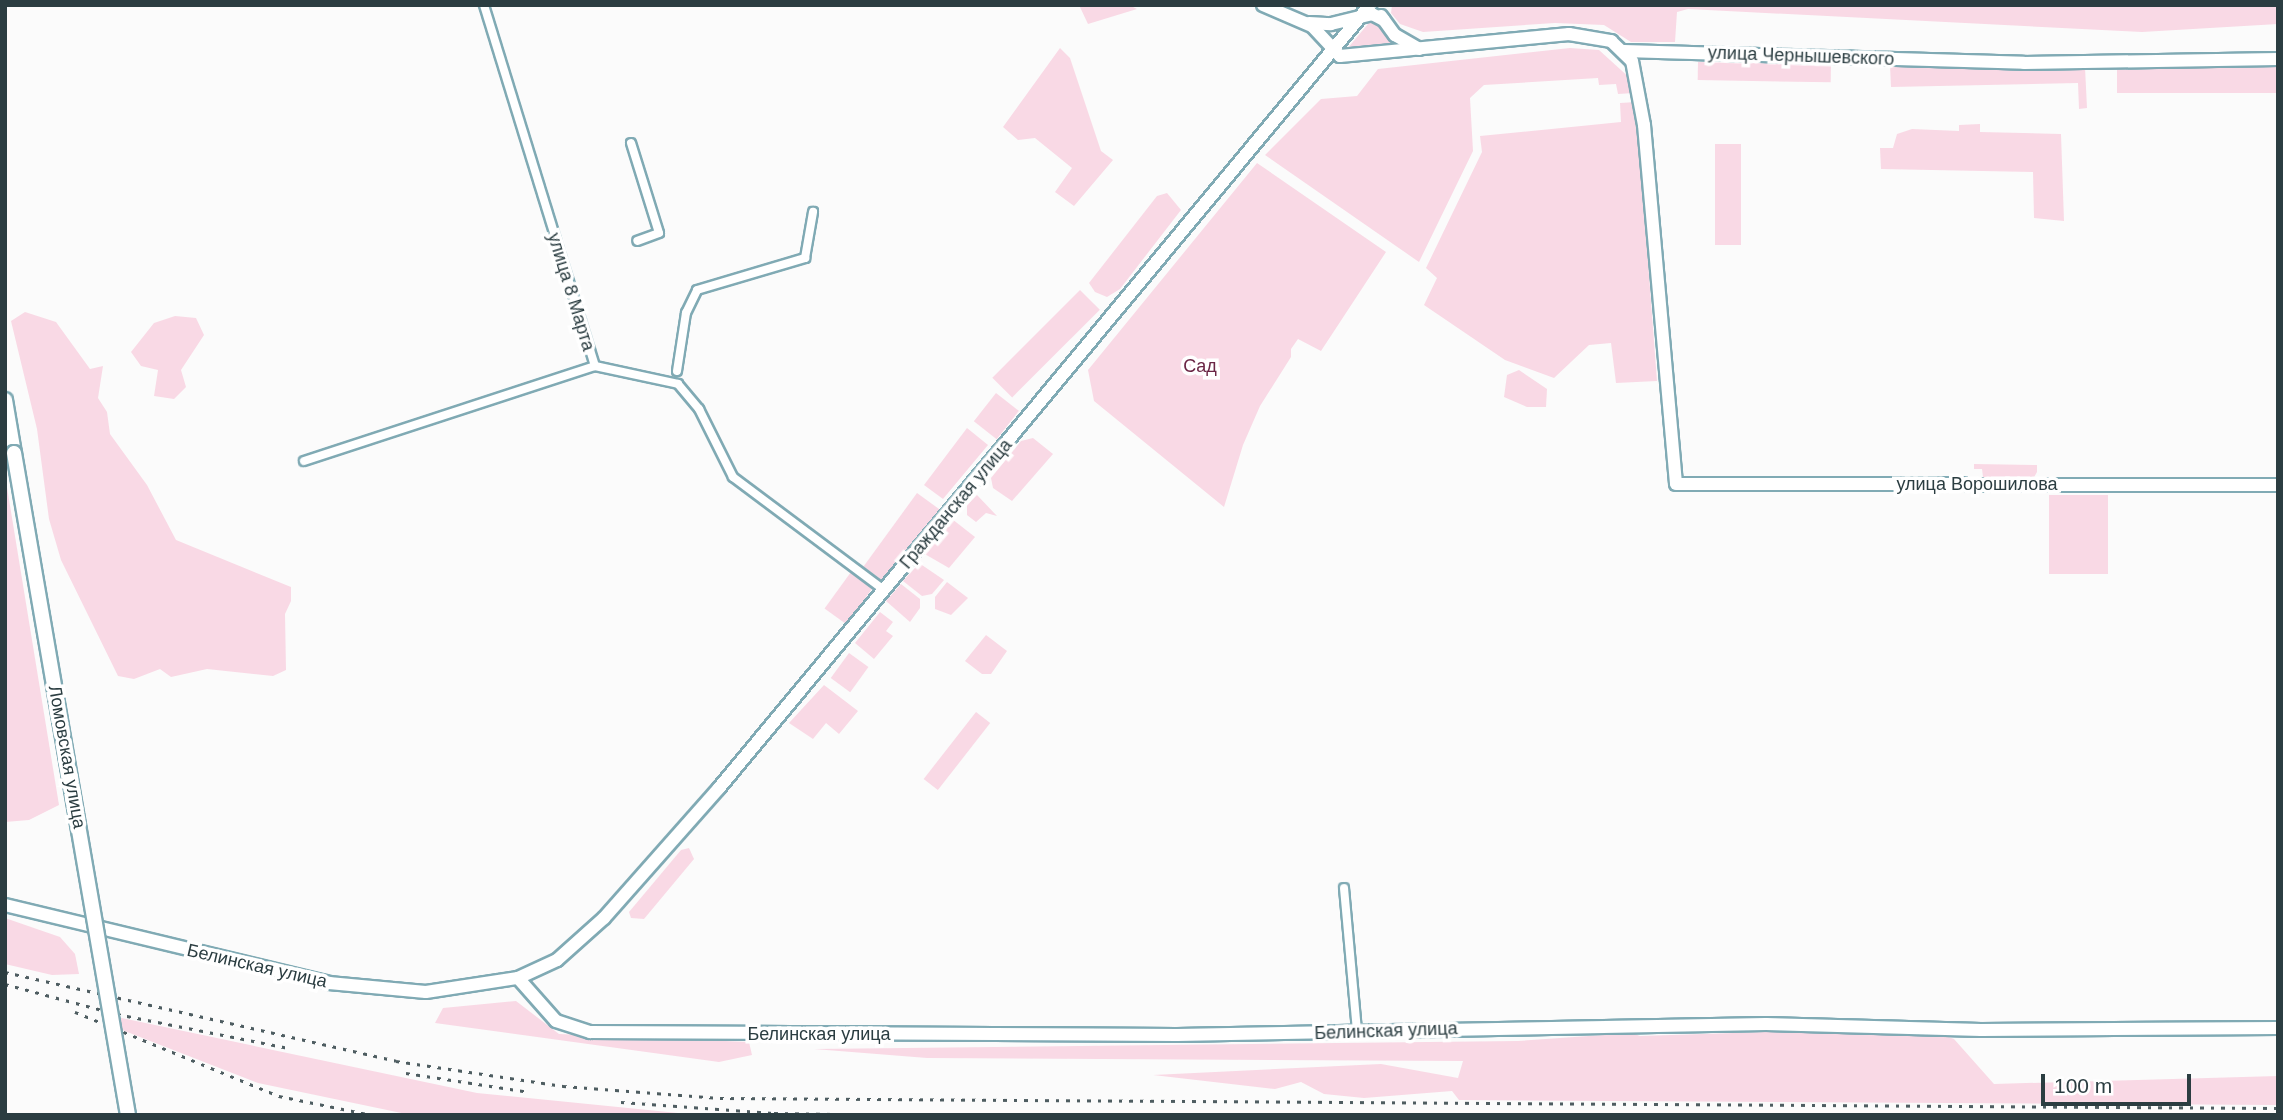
<!DOCTYPE html>
<html>
<head>
<meta charset="utf-8">
<style>
  body { margin:0 }
  #map { position:relative; width:2283px; height:1120px; overflow:hidden; background:#fbfbfb; font-family:Arial,sans-serif }
  div>[style] { position:absolute }
  [style*='--x'] { left:calc(var(--x)*1px); top:calc(var(--y)*1px); width:calc(var(--w)*1px); rotate:calc(var(--a)*1deg) }
  .green>* { inset:0; background:#f9d9e5; transform-origin:0 0 }
  .roads { filter:drop-shadow(2px 0 #80aab4) drop-shadow(-2px 0 #80aab4) drop-shadow(0 2px #80aab4) drop-shadow(0 -2px #80aab4) }
  .street>* { height:8px; margin:-4px; padding:0 4px; transform-origin:4px; border-radius:4px; background:#fff }
  .secondary>* { height:12px; margin:-6px; padding:0 6px; transform-origin:6px; border-radius:6px; background:#fff }
  .primary>* { height:14px; margin:-7px; padding:0 7px; transform-origin:7px; border-radius:7px; background:#fff }
  .rail>* { height:2.5px; margin-top:-1.25px; transform-origin:0; background:repeating-linear-gradient(90deg,#4e5d61 0 3.5px,transparent 0 10.5px) }
  .bridges { filter:drop-shadow(2px 0 #80aab4) drop-shadow(-2px 0 #80aab4) drop-shadow(0 2px #80aab4) drop-shadow(0 -2px #80aab4) }
  .primary-bridge>* { height:14px; margin:-7px; padding:0 7px; transform-origin:7px; border-radius:7px; background:#fff }
  span { translate:-50% -50%; white-space:nowrap; text-align:center; line-height:1.15; -webkit-text-stroke:7px #fff; paint-order:stroke }
  .street-label { font-size:18px; color:#2b3d41 }
  .park-label { font-size:18px; color:#6a2545 }
  .frame { position:absolute; inset:0; border:7px solid #2b3d41; pointer-events:none }
  .scale { position:absolute; left:2041px; top:1074px; width:150px; height:32px; box-sizing:border-box; border:4px solid #2b3d41; border-top:0; padding-left:9px; font-size:21px; line-height:24px; white-space:nowrap; color:#2b3d41; -webkit-text-stroke:5px #fff; paint-order:stroke }
</style>
</head>
<body>
<div id="map">
  <div class="green">
    <i style="clip-path:polygon(1079px 5px,1129px 5px,1137px 9px,1088px 24px)"></i>
    <i style="clip-path:polygon(1392px 5px,2278px 5px,2278px 24px,2142px 32px,1688px 9px,1677px 12px,1675px 42px,1631px 42px,1604px 25px,1555px 23px,1423px 32px,1400px 24px,1391px 13px)"></i>
    <i style="clip-path:polygon(1373px 18px,1401px 46px,1347px 49px)"></i>
    <i style="clip-path:polygon(1060px 48px,1070px 58px,1101px 151px,1113px 160px,1074px 206px,1055px 192px,1072px 168px,1035px 138px,1018px 140px,1003px 127px)"></i>
    <i style="clip-path:polygon(1570px 48px,1599px 50px,1632px 80px,1634px 93px,1618px 94px,1616px 84px,1599px 85px,1598px 78px,1484px 85px,1470px 98px,1473px 151px,1419px 262px,1265px 155px,1321px 99px,1357px 96px,1378px 69px)"></i>
    <i style="left:1698px;top:62px;width:133px;height:18px;rotate:1deg"></i>
    <i style="clip-path:polygon(1890px 65px,2085px 67px,2087px 108px,2079px 109px,2078px 83px,1891px 87px)"></i>
    <i style="left:2278px;top:67px;width:26px;height:161px;rotate:90deg"></i>
    <i style="clip-path:polygon(1636px 102px,1657px 381px,1616px 383px,1611px 343px,1589px 345px,1554px 378px,1505px 360px,1424px 305px,1437px 278px,1426px 268px,1482px 152px,1480px 136px,1621px 122px,1620px 103px)"></i>
    <i style="clip-path:polygon(1980px 124px,1980px 132px,2061px 134px,2064px 221px,2034px 218px,2033px 172px,1881px 169px,1880px 148px,1893px 148px,1897px 134px,1912px 129px,1959px 131px,1959px 125px)"></i>
    <i style="left:1715px;top:144px;width:26px;height:101px"></i>
    <i style="clip-path:polygon(1257px 163px,1386px 252px,1321px 351px,1298px 339px,1291px 349px,1291px 357px,1260px 406px,1243px 445px,1224px 507px,1094px 401px,1088px 370px)"></i>
    <i style="clip-path:polygon(1167px 193px,1181px 210px,1120px 289px,1107px 297px,1095px 292px,1089px 283px,1157px 196px)"></i>
    <i style="left:1080px;top:290px;width:28px;height:124px;rotate:45deg"></i>
    <i style="clip-path:polygon(25px 312px,56px 322px,90px 369px,103px 366px,98px 398px,107px 412px,110px 434px,147px 485px,176px 540px,291px 587px,291px 601px,285px 614px,286px 670px,273px 676px,207px 669px,171px 677px,160px 669px,134px 679px,118px 676px,61px 560px,49px 519px,37px 429px,11px 321px)"></i>
    <i style="clip-path:polygon(175px 316px,196px 318px,204px 335px,181px 370px,186px 387px,174px 399px,154px 396px,158px 370px,141px 366px,131px 352px,154px 323px)"></i>
    <i style="clip-path:polygon(1519px 370px,1547px 389px,1546px 407px,1527px 407px,1504px 397px,1507px 375px)"></i>
    <i style="left:996px;top:393px;width:29px;height:36px;rotate:38deg"></i>
    <i style="clip-path:polygon(967px 428px,988px 445px,943px 499px,924px 485px)"></i>
    <i style="clip-path:polygon(1033px 438px,1053px 454px,1012px 501px,993px 488px,991px 478px,1021px 441px)"></i>
    <i style="clip-path:polygon(1974px 464px,2037px 465px,2037px 472px,2033px 479px,1983px 477px,1982px 469px,1974px 469px)"></i>
    <i style="clip-path:polygon(5px 475px,59px 805px,29px 820px,5px 822px)"></i>
    <i style="left:917px;top:493px;width:29px;height:91px;rotate:36deg"></i>
    <i style="clip-path:polygon(977px 495px,997px 516px,986px 513px,976px 522px,967px 515px,967px 505px)"></i>
    <i style="left:2049px;top:495px;width:59px;height:79px"></i>
    <i style="clip-path:polygon(952px 519px,975px 537px,949px 568px,923px 553px)"></i>
    <i style="clip-path:polygon(919px 563px,944px 580px,932px 594px,922px 596px,903px 581px)"></i>
    <i style="left:851px;top:572px;width:27px;height:45px;rotate:36deg"></i>
    <i style="clip-path:polygon(947px 582px,968px 598px,951px 615px,935px 609px,935px 597px)"></i>
    <i style="clip-path:polygon(901px 584px,920px 599px,920px 608px,910px 622px,886px 601px)"></i>
    <i style="clip-path:polygon(880px 612px,893px 622px,886px 631px,893px 636px,874px 659px,855px 643px)"></i>
    <i style="clip-path:polygon(986px 635px,1007px 651px,991px 674px,982px 674px,965px 661px)"></i>
    <i style="left:849px;top:653px;width:24px;height:31px;rotate:36deg"></i>
    <i style="clip-path:polygon(824px 685px,858px 711px,839px 734px,826px 723px,813px 739px,789px 723px)"></i>
    <i style="left:976px;top:712px;width:18px;height:85px;rotate:38deg"></i>
    <i style="clip-path:polygon(689px 848px,694px 859px,644px 919px,631px 918px,629px 912px,681px 850px)"></i>
    <i style="clip-path:polygon(5px 918px,60px 937px,75px 954px,79px 974px,52px 975px,5px 964px)"></i>
    <i style="clip-path:polygon(516px 1001px,559px 1034px,749px 1042px,752px 1055px,719px 1062px,435px 1023px,443px 1008px)"></i>
    <i style="clip-path:polygon(117px 1017px,477px 1093px,698px 1115px,411px 1115px,258px 1083px,117px 1028px)"></i>
    <i style="clip-path:polygon(1822px 1030px,1931px 1031px,1954px 1039px,1994px 1084px,2278px 1076px,2278px 1105px,1459px 1100px,1452px 1091px,1364px 1098px,1324px 1094px,1301px 1082px,1275px 1089px,1153px 1075px,1381px 1064px,1458px 1078px,1463px 1061px,927px 1058px,814px 1049px,1518px 1041px,1632px 1033px,1640px 1036px)"></i>
  </div>
  <div class="roads">
    <div class="street">
      <i style="--x:631;--y:143;--w:94;--a:72.7"></i>
      <i style="--x:659;--y:233;--w:23;--a:160"></i>
      <i style="--x:595;--y:366;--w:85;--a:12.2"></i>
      <i style="--x:678;--y:384;--w:33;--a:50"></i>
      <i style="--x:699;--y:409;--w:76;--a:63.4"></i>
      <i style="--x:733;--y:477;--w:189;--a:36.8"></i>
      <i style="--x:677;--y:371;--w:59;--a:-81.2"></i>
      <i style="--x:686;--y:313;--w:25;--a:-64"></i>
      <i style="--x:697;--y:290;--w:113;--a:-16.5"></i>
      <i style="--x:805;--y:258;--w:47;--a:-80.1"></i>
      <i style="--x:304;--y:461;--w:306;--a:-18.1"></i>
      <i style="--x:595;--y:366;--w:378;--a:-107.1"></i>
      <i style="--x:1344;--y:888;--w:145;--a:84.8"></i>
    </div>
    <div class="secondary">
      <i style="--x:1263;--y:5;--w:53;--a:23.2"></i>
      <i style="--x:1312;--y:26;--w:41;--a:47"></i>
      <i style="--x:1340;--y:56;--w:230;--a:-5.5"></i>
      <i style="--x:1569;--y:34;--w:43;--a:9.5"></i>
      <i style="--x:1611;--y:41;--w:29;--a:44"></i>
      <i style="--x:1632;--y:61;--w:65;--a:79.4"></i>
      <i style="--x:1644;--y:125;--w:360;--a:84.9"></i>
      <i style="--x:1676;--y:484;--w:602;--a:0.1"></i>
      <i style="--x:1381;--y:16;--w:24;--a:54"></i>
      <i style="--x:1395;--y:35;--w:28;--a:30"></i>
      <i style="--x:1309;--y:23;--w:22;--a:3"></i>
      <i style="--x:1331;--y:24;--w:42;--a:-13.7"></i>
      <i style="--x:1372;--y:14;--w:13;--a:27"></i>
      <i style="--x:1624;--y:51;--w:400;--a:1.7"></i>
      <i style="--x:2024;--y:63;--w:254;--a:-0.9"></i>
      <i style="--x:5;--y:905;--w:333;--a:13.5"></i>
      <i style="--x:329;--y:983;--w:97;--a:5.3"></i>
      <i style="--x:426;--y:992;--w:93;--a:-8.7"></i>
      <i style="--x:518;--y:978;--w:43;--a:-24.8"></i>
      <i style="--x:557;--y:960;--w:63;--a:-41.8"></i>
      <i style="--x:604;--y:918;--w:174;--a:-48.5"></i>
      <i style="--x:719;--y:788;--w:1018;--a:-50.26"></i>
      <i style="--x:518;--y:978;--w:57;--a:48.5"></i>
      <i style="--x:556;--y:1021;--w:36;--a:18"></i>
      <i style="--x:590;--y:1032;--w:587;--a:0.29"></i>
      <i style="--x:1177;--y:1035;--w:589;--a:-1.07"></i>
      <i style="--x:1766;--y:1024;--w:215;--a:1.6"></i>
      <i style="--x:1981;--y:1030;--w:297;--a:-0.4"></i>
    </div>
    <div class="primary">
      <i style="--x:5;--y:400;--w:54;--a:80.4"></i>
    </div>
  </div>
  <div class="rail">
    <i style="--x:5;--y:972;--w:401;--a:12.8"></i>
    <i style="--x:396;--y:1061;--w:169;--a:8.5"></i>
    <i style="--x:563;--y:1086;--w:157;--a:4.4"></i>
    <i style="--x:720;--y:1098;--w:1558;--a:0.37"></i>
    <i style="--x:5;--y:984;--w:116;--a:15"></i>
    <i style="--x:117;--y:1014;--w:175;--a:11.2"></i>
    <i style="--x:75;--y:1012;--w:221;--a:22.4"></i>
    <i style="--x:279;--y:1096;--w:95;--a:11.5"></i>
    <i style="--x:406;--y:1073;--w:125;--a:8.7"></i>
    <i style="--x:621;--y:1102;--w:153;--a:4.1"></i>
    <i style="--x:774;--y:1113;--w:123;--a:0.9"></i>
  </div>
  <div class="bridges">
    <div class="primary-bridge">
      <i style="--x:14;--y:453;--w:672;--a:80.23"></i>
    </div>
  </div>
  <div class="street-label">
    <span style="left:1801px;top:56px;rotate:2deg">улица Чернышевского</span>
    <span style="left:571px;top:292px;rotate:73deg">улица 8 Марта</span>
    <span style="left:1977px;top:484px">улица Ворошилова</span>
    <span style="left:956px;top:504px;rotate:-50deg">Гражданская улица</span>
    <span style="left:67px;top:757px;rotate:80deg">Ломовская улица</span>
    <span style="left:257px;top:966px;rotate:13deg">Белинская улица</span>
    <span style="left:1386px;top:1031px;rotate:-2deg">Белинская улица</span>
    <span style="left:819px;top:1034px">Белинская улица</span>
  </div>
  <div class="park-label">
    <span style="left:1200px;top:366px">Сад</span>
  </div>
  <div class="frame"></div>
  <div class="scale">100 m</div>
</div>
</body>
</html>
